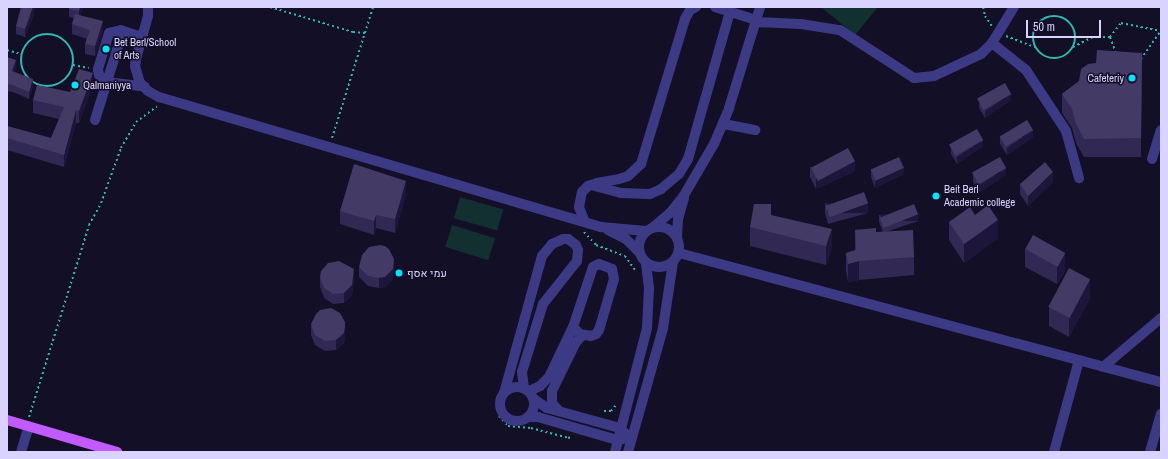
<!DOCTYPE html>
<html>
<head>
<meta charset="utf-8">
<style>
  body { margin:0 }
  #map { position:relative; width:1168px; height:459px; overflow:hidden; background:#130f26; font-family:"Archivo Narrow",Heebo,sans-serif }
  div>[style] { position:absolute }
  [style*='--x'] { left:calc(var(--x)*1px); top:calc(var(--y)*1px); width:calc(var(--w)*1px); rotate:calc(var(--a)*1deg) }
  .green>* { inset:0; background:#12302f; transform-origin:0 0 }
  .path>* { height:2px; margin-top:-1px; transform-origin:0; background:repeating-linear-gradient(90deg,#2fb8b0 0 2px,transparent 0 5px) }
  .path>.ring { margin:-1px; padding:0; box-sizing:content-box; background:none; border:2px solid #2fb8b0; border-radius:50% }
  .minor>* { height:10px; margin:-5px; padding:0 5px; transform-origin:5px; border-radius:5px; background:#3d3a85 }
  .minor>.ring { margin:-5px; padding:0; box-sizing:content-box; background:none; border:10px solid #3d3a85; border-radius:50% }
  .major>* { height:10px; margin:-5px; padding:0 5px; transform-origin:5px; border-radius:5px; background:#c25bff }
  .wall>* { inset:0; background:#312854 }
  .shaded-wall>* { inset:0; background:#1d163a; transform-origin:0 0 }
  .building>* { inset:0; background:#433a66; transform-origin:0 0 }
  .dots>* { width:11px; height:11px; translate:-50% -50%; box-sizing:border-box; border:2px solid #130f26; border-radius:50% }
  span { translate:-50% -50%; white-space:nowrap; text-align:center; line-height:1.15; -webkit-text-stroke:3px #130f26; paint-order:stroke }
  .poi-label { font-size:11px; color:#d9d4ff }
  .left { translate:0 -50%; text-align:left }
  .right { translate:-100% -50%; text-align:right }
  .frame { position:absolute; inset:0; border:8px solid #d9d4ff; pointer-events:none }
  .scale { position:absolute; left:1026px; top:20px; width:75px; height:18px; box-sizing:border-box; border:2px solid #d9d4ff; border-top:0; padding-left:5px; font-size:12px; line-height:14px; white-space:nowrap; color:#d9d4ff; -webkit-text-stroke:3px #130f26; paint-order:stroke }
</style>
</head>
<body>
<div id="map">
  <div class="green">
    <i style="clip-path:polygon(821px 7px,878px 7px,855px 35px)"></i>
    <i style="left:460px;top:197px;width:45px;height:22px;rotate:16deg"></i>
    <i style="left:452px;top:225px;width:45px;height:23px;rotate:17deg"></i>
  </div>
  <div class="path">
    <i style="--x:270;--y:7;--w:87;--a:16.8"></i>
    <i style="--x:353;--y:32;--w:12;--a:5"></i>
    <i style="--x:983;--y:7;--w:9;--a:77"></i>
    <i style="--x:985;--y:16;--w:12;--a:55"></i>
    <i class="ring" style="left:1033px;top:16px;width:40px;height:40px"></i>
    <i class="ring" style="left:21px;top:34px;width:50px;height:50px"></i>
    <i style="--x:1006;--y:36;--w:33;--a:21"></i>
    <i style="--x:1073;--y:47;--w:22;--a:-27"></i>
    <i style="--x:1093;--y:37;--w:17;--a:0"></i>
    <i style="--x:7;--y:50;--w:15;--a:16"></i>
    <i style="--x:1116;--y:53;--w:17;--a:-111"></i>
    <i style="--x:1110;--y:37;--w:18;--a:-52"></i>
    <i style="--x:1121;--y:23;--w:41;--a:11.3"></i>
    <i style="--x:1141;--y:59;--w:35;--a:-55"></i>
    <i style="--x:73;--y:65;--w:16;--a:11"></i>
    <i style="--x:332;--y:138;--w:137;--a:-72.6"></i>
    <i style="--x:584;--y:232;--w:18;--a:47"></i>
    <i style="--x:596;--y:245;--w:31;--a:21"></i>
    <i style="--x:625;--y:256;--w:19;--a:54"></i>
    <i style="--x:604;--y:411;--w:7;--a:0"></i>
    <i style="--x:611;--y:411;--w:9;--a:-49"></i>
    <i style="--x:499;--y:416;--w:13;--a:48"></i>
    <i style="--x:508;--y:426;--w:23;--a:5"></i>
    <i style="--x:531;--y:428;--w:38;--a:15"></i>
    <i style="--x:568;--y:438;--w:4;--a:-14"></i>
    <i style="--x:29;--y:417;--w:201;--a:-72.6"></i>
    <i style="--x:89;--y:225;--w:25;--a:-61"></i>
    <i style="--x:101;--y:203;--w:59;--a:-70"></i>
    <i style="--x:121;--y:148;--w:30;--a:-60"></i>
    <i style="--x:136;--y:122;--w:26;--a:-37"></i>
  </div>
  <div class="minor">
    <i style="--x:148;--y:7;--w:9;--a:90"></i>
    <i style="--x:148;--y:16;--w:45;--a:105.6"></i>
    <i style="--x:136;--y:59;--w:7;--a:98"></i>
    <i style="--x:135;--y:66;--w:18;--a:74"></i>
    <i style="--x:140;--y:83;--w:11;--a:45"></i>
    <i style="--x:148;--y:91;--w:13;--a:29"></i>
    <i style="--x:159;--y:97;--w:461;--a:16.4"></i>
    <i style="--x:601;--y:227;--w:45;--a:5.1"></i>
    <i style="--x:715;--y:7;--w:43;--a:17.6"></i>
    <i style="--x:755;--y:22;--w:46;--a:2.5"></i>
    <i style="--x:801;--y:24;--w:39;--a:9"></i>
    <i style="--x:840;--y:30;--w:88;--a:33"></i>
    <i style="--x:914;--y:78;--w:20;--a:-6"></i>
    <i style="--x:934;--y:76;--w:52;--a:-25.1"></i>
    <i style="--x:981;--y:54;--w:16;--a:-45"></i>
    <i style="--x:992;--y:43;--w:42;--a:-58.6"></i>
    <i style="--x:142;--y:37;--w:22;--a:-162"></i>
    <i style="--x:121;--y:30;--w:12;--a:166"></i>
    <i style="--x:109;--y:33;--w:38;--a:107"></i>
    <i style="--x:98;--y:69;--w:6;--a:81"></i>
    <i style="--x:99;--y:75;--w:11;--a:41"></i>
    <i style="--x:107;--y:82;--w:38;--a:7"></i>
    <i style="--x:992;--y:43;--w:43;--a:38.5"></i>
    <i style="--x:1026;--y:70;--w:73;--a:56.7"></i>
    <i style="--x:1066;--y:131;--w:49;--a:74.5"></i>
    <i style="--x:95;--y:120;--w:84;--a:-72.6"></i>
    <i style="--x:724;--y:124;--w:32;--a:11"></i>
    <i style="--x:1152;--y:159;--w:30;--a:-73"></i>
    <i style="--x:591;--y:185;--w:31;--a:15"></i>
    <i style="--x:621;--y:193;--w:29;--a:2"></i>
    <i style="--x:650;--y:194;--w:12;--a:-24"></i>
    <i style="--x:661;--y:189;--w:23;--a:-40"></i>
    <i style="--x:679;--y:174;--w:17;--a:-59"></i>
    <i style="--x:688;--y:159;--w:153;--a:-74.1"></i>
    <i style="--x:585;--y:222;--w:16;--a:-112"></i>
    <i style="--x:579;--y:207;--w:15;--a:-79"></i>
    <i style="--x:582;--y:192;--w:8;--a:-45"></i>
    <i style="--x:588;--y:186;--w:9;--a:-18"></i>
    <i style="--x:597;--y:183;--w:22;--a:-10"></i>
    <i style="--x:619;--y:179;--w:9;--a:-18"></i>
    <i style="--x:628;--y:176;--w:18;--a:-43"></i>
    <i style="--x:641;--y:164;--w:152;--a:-73.1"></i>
    <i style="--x:685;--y:19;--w:10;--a:-61"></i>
    <i style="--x:690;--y:10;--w:7;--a:-27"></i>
    <i class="ring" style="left:639px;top:227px;width:30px;height:30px"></i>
    <i style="--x:652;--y:228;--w:23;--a:-40"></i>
    <i style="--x:670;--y:213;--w:21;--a:-51"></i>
    <i style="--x:683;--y:197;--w:61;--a:-59.7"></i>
    <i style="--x:714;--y:144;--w:39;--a:-67"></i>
    <i style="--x:729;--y:108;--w:106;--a:-72.9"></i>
    <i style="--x:608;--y:230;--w:20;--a:27"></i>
    <i style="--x:626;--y:239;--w:18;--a:45"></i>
    <i style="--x:677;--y:238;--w:19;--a:-87"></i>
    <i style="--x:678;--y:219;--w:22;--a:-74"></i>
    <i style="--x:679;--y:253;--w:499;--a:15"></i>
    <i style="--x:599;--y:264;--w:14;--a:21"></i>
    <i style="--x:612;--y:269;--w:10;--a:79"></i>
    <i style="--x:614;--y:279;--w:53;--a:106.4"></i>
    <i style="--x:599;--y:330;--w:5;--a:127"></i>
    <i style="--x:596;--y:334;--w:5;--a:158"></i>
    <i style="--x:591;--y:336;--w:6;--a:-171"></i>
    <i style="--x:585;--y:335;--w:5;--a:-169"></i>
    <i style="--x:580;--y:334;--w:10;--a:-135"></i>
    <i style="--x:573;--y:327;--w:63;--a:-71.6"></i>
    <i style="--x:593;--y:267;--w:7;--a:-27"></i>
    <i style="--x:1103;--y:367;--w:76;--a:-40.2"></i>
    <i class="ring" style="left:500px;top:387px;width:24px;height:24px"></i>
    <i style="--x:529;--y:391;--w:12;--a:-24"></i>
    <i style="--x:540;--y:386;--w:13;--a:-45"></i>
    <i style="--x:549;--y:377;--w:55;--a:-64.4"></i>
    <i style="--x:504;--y:393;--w:142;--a:-74.5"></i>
    <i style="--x:542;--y:256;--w:16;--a:-50"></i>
    <i style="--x:552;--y:244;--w:12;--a:-24"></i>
    <i style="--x:563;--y:239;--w:5;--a:0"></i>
    <i style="--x:568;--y:239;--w:10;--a:37"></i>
    <i style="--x:576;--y:245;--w:5;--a:68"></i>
    <i style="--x:578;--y:250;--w:11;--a:95"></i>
    <i style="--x:577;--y:261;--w:55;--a:128.3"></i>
    <i style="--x:543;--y:304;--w:71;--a:107.2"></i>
    <i style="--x:522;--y:372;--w:16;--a:83"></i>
    <i style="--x:534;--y:399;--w:16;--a:35"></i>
    <i style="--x:547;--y:408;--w:76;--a:15.3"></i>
    <i style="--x:620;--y:428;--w:7;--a:45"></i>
    <i style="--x:559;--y:411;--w:11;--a:-131"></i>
    <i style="--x:552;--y:403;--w:12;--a:-90"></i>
    <i style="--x:552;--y:391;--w:55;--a:-63.9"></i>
    <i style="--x:576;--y:342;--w:10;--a:-45"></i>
    <i style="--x:528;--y:417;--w:10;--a:0"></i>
    <i style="--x:538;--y:417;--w:82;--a:16.2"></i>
    <i style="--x:617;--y:440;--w:6;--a:-9"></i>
    <i style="--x:21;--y:452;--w:27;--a:-73"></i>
    <i style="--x:615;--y:452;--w:128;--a:-75.5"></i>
    <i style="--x:647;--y:328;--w:40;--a:-87.1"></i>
    <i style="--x:649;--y:288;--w:24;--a:-97"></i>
    <i style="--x:628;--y:452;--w:129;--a:-74.2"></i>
    <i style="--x:663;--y:328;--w:67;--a:-81.4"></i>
    <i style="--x:1054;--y:452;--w:95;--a:-74.8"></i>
    <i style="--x:1150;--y:452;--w:40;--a:-74"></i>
  </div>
  <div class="major">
    <i style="--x:7;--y:420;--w:115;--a:16.2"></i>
  </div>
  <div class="wall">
    <i style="clip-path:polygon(69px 7px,83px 7px,80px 15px,103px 31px,95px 56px,85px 54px,85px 44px,87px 39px,72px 34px,72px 24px,74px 18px,69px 17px)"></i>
    <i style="clip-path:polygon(34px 14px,25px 37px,16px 34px,16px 26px)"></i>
    <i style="clip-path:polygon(1142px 53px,1141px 157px,1084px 157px,1076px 143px,1072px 128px,1062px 113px,1062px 94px,1079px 81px,1096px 63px)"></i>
    <i style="clip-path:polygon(7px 57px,16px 66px,14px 72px,33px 86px,29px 99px,13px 92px,7px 91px)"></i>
    <i style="clip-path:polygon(93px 86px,79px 123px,76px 123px,64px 167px,7px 150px,7px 126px,51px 138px,59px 119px,33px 113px,33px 100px,70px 92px)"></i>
    <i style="clip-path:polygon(1011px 100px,985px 118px,979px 108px,979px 101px)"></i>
    <i style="clip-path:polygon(1000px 137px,1033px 137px,1007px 155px,1000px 144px)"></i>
    <i style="clip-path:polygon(983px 146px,957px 164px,951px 154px,951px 147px)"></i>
    <i style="clip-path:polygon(810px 167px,855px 171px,816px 189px,810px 177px)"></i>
    <i style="clip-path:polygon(871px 170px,904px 174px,875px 188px,871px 177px)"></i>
    <i style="clip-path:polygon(973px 175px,1006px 175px,980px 192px,973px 182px)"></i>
    <i style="clip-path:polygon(1053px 182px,1028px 206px,1020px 194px,1020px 184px)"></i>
    <i style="clip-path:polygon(406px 194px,395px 233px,376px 228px,374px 235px,340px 224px,340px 211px)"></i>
    <i style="clip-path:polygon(825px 203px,868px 213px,828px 224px,825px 213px)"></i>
    <i style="clip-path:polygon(771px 215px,832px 247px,826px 265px,750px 246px,750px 227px)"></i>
    <i style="clip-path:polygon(879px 215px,918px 221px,886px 232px,914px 257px,914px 275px,859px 280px,848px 282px,846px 271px,846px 253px,855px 250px,855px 230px,876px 232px,883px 232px,879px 222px)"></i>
    <i style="clip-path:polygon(975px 215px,998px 238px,964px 263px,949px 240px,949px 222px)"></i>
    <i style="clip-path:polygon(1025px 249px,1065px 253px,1065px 271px,1057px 284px,1025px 267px)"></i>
    <i style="clip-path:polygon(359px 267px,394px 269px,393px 279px,385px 287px,379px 288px,368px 286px,359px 277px)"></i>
    <i style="clip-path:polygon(320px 277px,354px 279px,352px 295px,344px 303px,333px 304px,324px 298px,320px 287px)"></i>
    <i style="clip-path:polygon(1090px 298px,1069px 337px,1049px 326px,1049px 307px)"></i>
    <i style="clip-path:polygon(311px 324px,345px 338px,344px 343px,336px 350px,325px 351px,315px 345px,311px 335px)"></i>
  </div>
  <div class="shaded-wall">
    <i style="clip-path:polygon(33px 7px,35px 7px,34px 14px,25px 37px,25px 29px)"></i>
    <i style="clip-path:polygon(80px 7px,83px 7px,79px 19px,79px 11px)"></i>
    <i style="clip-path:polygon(103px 21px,103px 31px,95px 56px,95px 46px)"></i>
    <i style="clip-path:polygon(16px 60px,16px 66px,12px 78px,12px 71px)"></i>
    <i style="clip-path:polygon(93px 73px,93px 86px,79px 123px,79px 111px)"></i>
    <i style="clip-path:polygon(33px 79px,33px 86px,29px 99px,29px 92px)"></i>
    <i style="clip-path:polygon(1011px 94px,1011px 100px,985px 118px,985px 111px)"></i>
    <i style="clip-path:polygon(76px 110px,76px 123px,64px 167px,64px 155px)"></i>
    <i style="clip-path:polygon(1033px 130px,1033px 137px,1007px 155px,1007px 148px)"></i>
    <i style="clip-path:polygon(983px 140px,983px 146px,957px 164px,957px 157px)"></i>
    <i style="clip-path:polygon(855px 161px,855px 171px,816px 189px,816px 179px)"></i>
    <i style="clip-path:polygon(904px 168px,904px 174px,875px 188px,875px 181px)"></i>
    <i style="clip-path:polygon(1006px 168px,1006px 175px,980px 192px,980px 185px)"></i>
    <i style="clip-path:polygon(1053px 172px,1053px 182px,1028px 206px,1028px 196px)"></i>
    <i style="clip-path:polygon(406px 181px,406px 194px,395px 233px,395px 219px)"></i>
    <i style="left:868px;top:203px;width:10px;height:41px;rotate:90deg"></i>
    <i style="left:918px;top:214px;width:7px;height:37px;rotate:90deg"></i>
    <i style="clip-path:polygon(376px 215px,376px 228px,374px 235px,374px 221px)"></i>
    <i style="clip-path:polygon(998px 220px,998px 238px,964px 263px,964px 244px)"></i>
    <i style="clip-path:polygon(832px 229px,832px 247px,826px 265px,826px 246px)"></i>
    <i style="clip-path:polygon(1065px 253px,1065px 271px,1057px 284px,1057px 266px)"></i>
    <i style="clip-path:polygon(394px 259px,394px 269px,393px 279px,385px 287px,379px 288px,379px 278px)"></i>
    <i style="clip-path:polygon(859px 261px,859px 280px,848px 282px,848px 264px)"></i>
    <i style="clip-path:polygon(354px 269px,354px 279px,352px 295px,344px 303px,344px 293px)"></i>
    <i style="clip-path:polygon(1090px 279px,1090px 298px,1069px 337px,1069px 319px)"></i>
    <i style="clip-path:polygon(345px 327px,345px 338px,344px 343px,336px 350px,336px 340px)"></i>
  </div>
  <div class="building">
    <i style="clip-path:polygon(21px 7px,33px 7px,25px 29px,16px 26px)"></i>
    <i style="clip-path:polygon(69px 7px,80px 7px,79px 11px,69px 9px)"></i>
    <i style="clip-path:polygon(75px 14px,103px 21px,95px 46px,85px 44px,90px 30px,72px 24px)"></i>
    <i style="clip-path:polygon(1097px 50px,1142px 53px,1141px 138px,1084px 139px,1076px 124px,1072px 109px,1062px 94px,1079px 81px,1081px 69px,1088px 64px,1096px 63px)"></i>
    <i style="clip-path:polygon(7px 57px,16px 60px,12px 71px,33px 79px,29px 92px,13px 85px,7px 84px)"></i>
    <i style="clip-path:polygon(79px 69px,93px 73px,79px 111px,76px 110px,64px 155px,7px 138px,7px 126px,51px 138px,64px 107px,33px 100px,37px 85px,70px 92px)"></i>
    <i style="left:1005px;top:83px;width:13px;height:32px;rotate:61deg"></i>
    <i style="left:1027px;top:120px;width:12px;height:32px;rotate:59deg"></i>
    <i style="left:977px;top:129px;width:13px;height:32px;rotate:61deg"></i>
    <i style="left:848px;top:148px;width:15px;height:42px;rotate:62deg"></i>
    <i style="left:899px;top:157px;width:12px;height:31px;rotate:66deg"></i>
    <i style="left:1000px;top:157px;width:13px;height:32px;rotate:61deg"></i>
    <i style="clip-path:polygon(1045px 162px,1053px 172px,1028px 196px,1020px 184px)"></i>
    <i style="clip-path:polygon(354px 164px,406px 181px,395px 219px,376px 215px,374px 221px,340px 211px)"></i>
    <i style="left:864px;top:192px;width:12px;height:41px;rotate:70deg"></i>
    <i style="clip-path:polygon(754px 204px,771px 204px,771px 215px,832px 229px,826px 246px,750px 227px)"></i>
    <i style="left:914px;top:204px;width:11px;height:37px;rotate:68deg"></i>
    <i style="clip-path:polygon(988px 205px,998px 220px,964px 244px,949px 222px,970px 207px,975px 215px)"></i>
    <i style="clip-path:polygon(876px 228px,876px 232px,913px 230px,914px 257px,859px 261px,848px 264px,846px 253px,856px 250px,855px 230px)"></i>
    <i style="left:1033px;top:235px;width:37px;height:16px;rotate:29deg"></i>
    <i style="clip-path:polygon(380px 245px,385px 246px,389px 249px,394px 259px,393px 269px,385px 277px,379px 278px,368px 276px,359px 267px,362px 255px,369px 247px)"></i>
    <i style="clip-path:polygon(339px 261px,354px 269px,352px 285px,344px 293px,333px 294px,324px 288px,320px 277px,321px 271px,328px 263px)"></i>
    <i style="left:1069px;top:268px;width:24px;height:44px;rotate:28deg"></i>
    <i style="clip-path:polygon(331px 308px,340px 313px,345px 322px,345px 327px,344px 333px,336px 340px,325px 341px,315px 335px,311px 324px,316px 314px,320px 310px)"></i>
  </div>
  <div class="dots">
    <i style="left:106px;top:49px;background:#00e5ff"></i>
    <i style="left:1132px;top:78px;background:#00e5ff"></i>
    <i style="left:75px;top:85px;background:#00e5ff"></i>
    <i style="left:936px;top:196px;background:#00e5ff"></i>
    <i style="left:399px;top:273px;background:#00e5ff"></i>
  </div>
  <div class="poi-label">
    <span class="left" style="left:114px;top:49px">Bet Berl/School<br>of Arts</span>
    <span class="right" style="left:1124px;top:78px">Cafeteriy</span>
    <span class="left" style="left:83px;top:85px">Qalmaniyya</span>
    <span class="left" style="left:944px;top:196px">Beit Berl<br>Academic college</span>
    <span class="left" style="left:407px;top:273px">עמי אסף</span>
  </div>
  <div class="frame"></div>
  <div class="scale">50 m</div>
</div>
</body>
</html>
